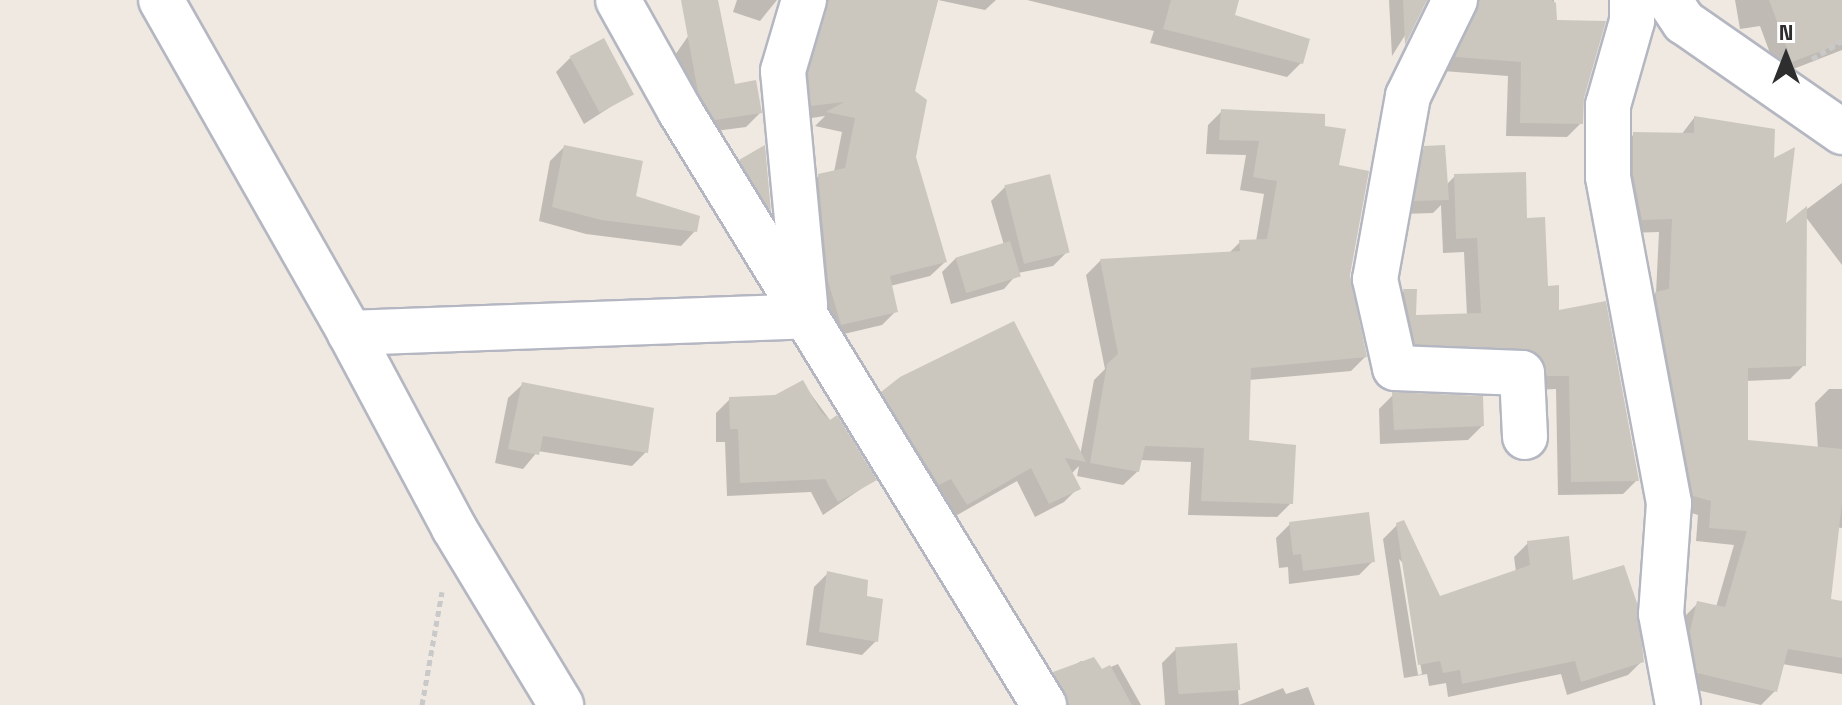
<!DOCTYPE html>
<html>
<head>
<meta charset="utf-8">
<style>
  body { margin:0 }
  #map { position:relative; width:1842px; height:705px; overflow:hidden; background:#efe9e1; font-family:"Space Grotesk",sans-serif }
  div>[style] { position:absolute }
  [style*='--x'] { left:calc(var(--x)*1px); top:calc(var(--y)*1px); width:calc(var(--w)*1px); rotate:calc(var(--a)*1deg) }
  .shadow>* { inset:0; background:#0003 }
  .building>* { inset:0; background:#cbc7bf; transform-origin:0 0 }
  .path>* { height:5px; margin-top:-2.5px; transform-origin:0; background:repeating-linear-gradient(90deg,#c9c9c9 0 6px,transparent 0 10px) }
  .roads { filter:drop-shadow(2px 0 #b4b7c1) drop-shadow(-2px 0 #b4b7c1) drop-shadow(0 2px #b4b7c1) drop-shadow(0 -2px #b4b7c1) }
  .minor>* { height:44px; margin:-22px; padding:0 22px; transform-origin:22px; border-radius:22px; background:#fff }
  span { translate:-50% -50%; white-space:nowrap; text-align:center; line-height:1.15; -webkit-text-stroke:6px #fff; paint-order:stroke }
  .north { position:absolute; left:1746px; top:16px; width:80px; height:80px; -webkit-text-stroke:6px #fff; paint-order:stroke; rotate:0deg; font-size:22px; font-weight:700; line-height:32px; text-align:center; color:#2e2e2e }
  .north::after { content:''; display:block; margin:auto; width:28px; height:36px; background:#2e2e2e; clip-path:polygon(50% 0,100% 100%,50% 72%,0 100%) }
</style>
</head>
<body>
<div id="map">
  <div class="shadow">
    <i style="clip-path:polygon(737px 0,777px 0,760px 21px,733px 12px)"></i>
    <i style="clip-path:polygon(807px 0,996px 0,985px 10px,938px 0,913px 92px,914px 157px,945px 262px,930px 276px,890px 286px,896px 311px,882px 325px,827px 338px,805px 190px,819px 176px,834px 172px,842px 132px,815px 126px,825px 116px,798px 120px)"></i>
    <i style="clip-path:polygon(1027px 0,1237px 0,1233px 17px,1301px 63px,1287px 77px,1150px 43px,1154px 31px)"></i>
    <i style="clip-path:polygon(1389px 0,1427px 0,1392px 56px)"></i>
    <i style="clip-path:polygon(1457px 0,1554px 0,1555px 22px,1582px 98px,1581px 123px,1567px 137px,1506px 136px,1508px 76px,1443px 71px)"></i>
    <i style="clip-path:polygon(1735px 0,1842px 0,1842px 50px,1778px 75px,1760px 26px,1740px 29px)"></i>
    <i style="clip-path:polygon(703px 15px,734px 86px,760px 113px,746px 127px,700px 133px,685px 107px,675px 55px)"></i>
    <i style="clip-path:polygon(570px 58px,632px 93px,584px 124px,556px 72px)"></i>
    <i style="clip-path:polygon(1222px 111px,1323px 128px,1337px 167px,1348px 275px,1365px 357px,1351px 371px,1249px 380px,1247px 442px,1291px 503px,1277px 517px,1188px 515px,1191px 462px,1140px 460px,1138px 471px,1123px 485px,1077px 476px,1079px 466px,1071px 474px,1078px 488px,1064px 502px,1035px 517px,1017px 481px,952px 518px,869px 407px,883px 393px,1080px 456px,1094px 380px,1105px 369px,1086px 275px,1100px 261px,1229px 253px,1240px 242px,1256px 241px,1264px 194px,1240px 190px,1246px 155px,1206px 154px,1208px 125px)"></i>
    <i style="clip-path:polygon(1694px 118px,1772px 161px,1783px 227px,1842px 183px,1842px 265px,1805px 216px,1804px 365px,1790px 379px,1746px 381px,1746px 442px,1818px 449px,1815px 403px,1829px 389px,1842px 389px,1842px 528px,1835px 527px,1829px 600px,1842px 603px,1842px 674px,1782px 664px,1775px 691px,1761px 705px,1684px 687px,1684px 617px,1698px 603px,1716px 607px,1734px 545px,1696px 541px,1698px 515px,1680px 509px,1642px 308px,1656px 293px,1659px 232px,1628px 233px,1620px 148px,1634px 134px,1681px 135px)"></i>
    <i style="clip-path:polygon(564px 147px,634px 197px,695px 231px,681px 246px,586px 234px,539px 221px,550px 161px)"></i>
    <i style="clip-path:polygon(1425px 148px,1446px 185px,1455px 176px,1525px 220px,1546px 288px,1637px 480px,1623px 494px,1558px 495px,1556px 389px,1533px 390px,1402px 357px,1390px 305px,1404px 291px,1414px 317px,1467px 315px,1464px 252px,1443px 253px,1441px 205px,1433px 213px,1402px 214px,1411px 162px)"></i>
    <i style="clip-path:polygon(763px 149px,769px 211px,756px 224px,726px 175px)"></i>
    <i style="clip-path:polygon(1005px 187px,1067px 252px,1053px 266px,1018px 273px,1004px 289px,951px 304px,942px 272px,956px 258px,1004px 245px,991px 201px)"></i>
    <i style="clip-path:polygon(802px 382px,874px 480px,823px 515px,811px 492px,727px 496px,725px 442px,716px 442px,716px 413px,730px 399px,776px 397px)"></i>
    <i style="clip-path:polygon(523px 384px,646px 452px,632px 466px,538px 451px,523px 469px,495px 463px,508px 398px)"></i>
    <i style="clip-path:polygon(1393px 395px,1482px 426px,1468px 440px,1380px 444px,1379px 409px)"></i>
    <i style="clip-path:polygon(1290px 524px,1373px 561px,1359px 575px,1289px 584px,1288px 567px,1279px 568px,1276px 538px)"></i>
    <i style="clip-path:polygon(evenodd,1397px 525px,1439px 599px,1516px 572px,1514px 557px,1528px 543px,1642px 661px,1628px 675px,1567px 695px,1561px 674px,1448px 697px,1446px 683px,1429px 686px,1427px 674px,1404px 678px,1383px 539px,1397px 525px,1399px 559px,1404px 564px,1422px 674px,1418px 675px,1399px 559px)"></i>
    <i style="clip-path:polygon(828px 573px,865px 597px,876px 641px,862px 655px,806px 645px,814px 587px)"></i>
    <i style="clip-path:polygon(1235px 645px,1239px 705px,1283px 688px,1286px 694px,1308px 687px,1315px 705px,1165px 705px,1162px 663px,1176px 649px)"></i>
    <i style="clip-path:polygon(1081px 661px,1101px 671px,1118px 664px,1141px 705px,1049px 705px,1040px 688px)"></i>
  </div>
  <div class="building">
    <i style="clip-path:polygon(681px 0,718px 0,735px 84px,756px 80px,762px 113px,715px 120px,698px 92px)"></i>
    <i style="clip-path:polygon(829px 0,938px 0,915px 91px,927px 100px,916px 157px,947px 262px,890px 276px,898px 312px,841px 325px,828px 281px,818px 174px,845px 168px,855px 118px,826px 112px,844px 102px,811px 106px,808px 73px)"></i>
    <i style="clip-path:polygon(1171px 0,1239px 0,1235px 15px,1310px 39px,1303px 64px,1163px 29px)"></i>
    <i style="clip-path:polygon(1403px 0,1427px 0,1405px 45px)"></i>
    <i style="clip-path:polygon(1480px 0,1551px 0,1556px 3px,1557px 20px,1606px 21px,1584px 98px,1583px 124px,1520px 123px,1521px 62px,1455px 57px)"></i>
    <i style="clip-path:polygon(1769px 0,1842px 0,1842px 43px,1792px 62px)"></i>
    <i style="left:604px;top:38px;width:64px;height:39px;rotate:62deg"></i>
    <i style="clip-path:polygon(1221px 109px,1325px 114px,1325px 126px,1346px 129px,1339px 165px,1369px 171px,1350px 275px,1367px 357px,1251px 368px,1249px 440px,1296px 445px,1293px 504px,1201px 501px,1204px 448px,1145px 446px,1139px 472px,1090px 463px,1107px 364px,1118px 354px,1100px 259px,1240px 251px,1239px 240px,1267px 239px,1277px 181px,1253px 177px,1259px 141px,1219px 140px)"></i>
    <i style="clip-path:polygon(1694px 116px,1775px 129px,1774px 158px,1795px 147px,1786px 223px,1807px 206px,1806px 366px,1748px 368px,1748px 440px,1842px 449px,1842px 503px,1831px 599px,1842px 601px,1842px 658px,1788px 649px,1777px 692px,1697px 673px,1690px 631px,1697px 601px,1725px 607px,1747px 531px,1709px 528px,1711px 501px,1693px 496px,1655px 292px,1669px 289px,1672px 219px,1642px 220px,1633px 175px,1633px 132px,1694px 133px)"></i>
    <i style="clip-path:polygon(564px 145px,643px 161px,636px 196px,700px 216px,697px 232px,601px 220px,552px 207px)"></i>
    <i style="clip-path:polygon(765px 145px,771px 212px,739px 160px)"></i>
    <i style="clip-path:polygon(1445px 145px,1449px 200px,1414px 201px,1424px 146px)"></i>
    <i style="clip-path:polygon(1526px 172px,1527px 218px,1545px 217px,1548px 286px,1559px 285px,1559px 310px,1606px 301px,1639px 481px,1571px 482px,1569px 376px,1547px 376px,1535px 352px,1415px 344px,1403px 289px,1417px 289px,1416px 315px,1481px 313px,1477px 238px,1456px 239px,1454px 174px)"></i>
    <i style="left:1050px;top:174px;width:81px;height:47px;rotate:76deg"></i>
    <i style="left:1010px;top:241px;width:37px;height:57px;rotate:73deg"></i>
    <i style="clip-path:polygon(1014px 321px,1086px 462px,1065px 458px,1081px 489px,1049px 504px,1031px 468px,967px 505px,951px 479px,939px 485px,881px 392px,900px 377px)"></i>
    <i style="clip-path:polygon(803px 380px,821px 412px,830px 420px,837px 415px,877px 480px,838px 502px,825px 479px,740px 483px,738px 429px,730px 429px,729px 397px,775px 395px)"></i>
    <i style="clip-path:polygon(522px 382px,654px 408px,648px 453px,543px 436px,539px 455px,508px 449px)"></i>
    <i style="clip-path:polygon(1392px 392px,1483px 396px,1484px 426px,1394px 430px)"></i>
    <i style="clip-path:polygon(1369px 512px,1375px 562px,1303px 571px,1301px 554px,1293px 555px,1289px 522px)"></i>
    <i style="clip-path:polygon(1404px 520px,1440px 596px,1530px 565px,1527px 541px,1569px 536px,1573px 580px,1624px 565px,1637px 603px,1644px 662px,1581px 682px,1575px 661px,1462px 684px,1460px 670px,1443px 673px,1440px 661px,1418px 665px,1396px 523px)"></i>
    <i style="clip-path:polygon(827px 571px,868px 580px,867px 596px,883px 599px,878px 642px,819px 632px)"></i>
    <i style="left:1237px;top:643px;width:47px;height:62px;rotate:86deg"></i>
    <i style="clip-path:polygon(1094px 657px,1102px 669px,1110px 665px,1132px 705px,1069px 705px,1053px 672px)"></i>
  </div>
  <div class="path">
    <i style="--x:1812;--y:59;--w:35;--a:-31"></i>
    <i style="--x:422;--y:705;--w:115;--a:-80"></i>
  </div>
  <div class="roads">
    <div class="minor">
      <i style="--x:161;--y:0;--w:383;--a:60.4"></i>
      <i style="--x:350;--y:333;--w:221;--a:61.9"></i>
      <i style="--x:454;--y:528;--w:207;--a:58.8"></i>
      <i style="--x:618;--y:0;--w:127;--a:60.8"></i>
      <i style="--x:680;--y:111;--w:697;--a:58.5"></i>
      <i style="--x:804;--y:0;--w:74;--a:106.5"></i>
      <i style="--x:783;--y:71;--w:235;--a:84.6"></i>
      <i style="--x:1455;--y:0;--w:107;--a:116.1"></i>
      <i style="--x:1408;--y:96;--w:186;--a:100.2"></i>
      <i style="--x:1375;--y:279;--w:91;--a:77.3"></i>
      <i style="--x:1395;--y:368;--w:127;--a:2.3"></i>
      <i style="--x:1522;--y:373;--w:64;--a:87.3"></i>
      <i style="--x:1632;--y:0;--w:21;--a:90"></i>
      <i style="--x:1632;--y:21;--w:87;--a:105.9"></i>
      <i style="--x:1608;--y:105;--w:72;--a:90"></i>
      <i style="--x:1608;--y:177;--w:332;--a:79.4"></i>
      <i style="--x:1669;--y:503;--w:111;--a:94.1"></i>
      <i style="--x:1661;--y:614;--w:93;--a:79.4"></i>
      <i style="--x:1669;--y:0;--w:27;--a:56"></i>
      <i style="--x:1684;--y:22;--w:193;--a:34.8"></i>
      <i style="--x:350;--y:333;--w:456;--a:-2.1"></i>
    </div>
  </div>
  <div class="north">N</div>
</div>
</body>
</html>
